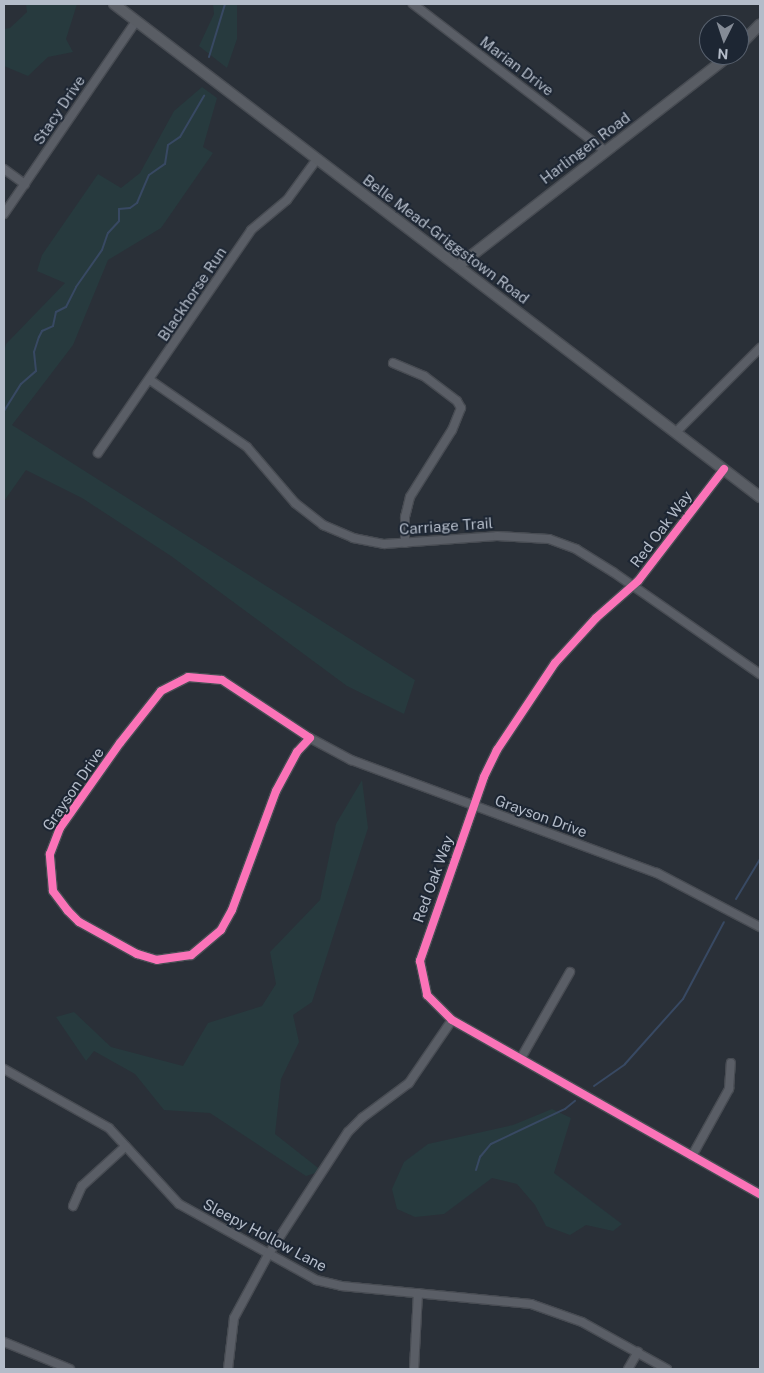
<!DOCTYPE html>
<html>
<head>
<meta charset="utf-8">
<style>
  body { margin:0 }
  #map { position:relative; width:764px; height:1373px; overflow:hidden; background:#2a3038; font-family:"Public Sans",sans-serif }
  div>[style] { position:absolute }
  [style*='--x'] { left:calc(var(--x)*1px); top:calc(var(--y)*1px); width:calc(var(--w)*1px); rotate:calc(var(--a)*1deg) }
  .green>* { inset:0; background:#273a3e }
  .stream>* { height:2px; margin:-1px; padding:0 1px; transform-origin:1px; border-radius:1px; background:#384963 }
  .roads { filter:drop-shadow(1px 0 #484c53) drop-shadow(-1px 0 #484c53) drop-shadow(0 1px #484c53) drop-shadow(0 -1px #484c53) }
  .street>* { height:8px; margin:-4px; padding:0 4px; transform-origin:4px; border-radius:4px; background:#5a5e66 }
  .secondary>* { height:10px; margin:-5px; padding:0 5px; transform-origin:5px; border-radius:5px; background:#595d64 }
  .cycleway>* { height:8px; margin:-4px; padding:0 4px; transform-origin:4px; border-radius:4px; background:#fb73b8 }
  span { translate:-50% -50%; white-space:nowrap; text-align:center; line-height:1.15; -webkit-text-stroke:4px #1d2633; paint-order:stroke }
  .street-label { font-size:15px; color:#b4bcc9 }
  .frame { position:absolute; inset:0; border:5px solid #b4bcc9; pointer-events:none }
  .north { position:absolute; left:699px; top:15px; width:50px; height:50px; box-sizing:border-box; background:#1d2633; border:1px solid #59626f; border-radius:50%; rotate:184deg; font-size:14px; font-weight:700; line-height:20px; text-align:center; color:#b4bcc9 }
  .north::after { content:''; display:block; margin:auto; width:18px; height:22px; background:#848b96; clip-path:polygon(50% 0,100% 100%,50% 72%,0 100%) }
</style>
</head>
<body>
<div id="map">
  <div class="green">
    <i style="clip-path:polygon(26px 4px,77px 4px,66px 39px,73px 52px,48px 57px,28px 76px,4px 66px,4px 29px,10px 28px,27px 12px)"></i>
    <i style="clip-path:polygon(213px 4px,237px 4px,237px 39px,227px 68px,199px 46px,214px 14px)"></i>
    <i style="clip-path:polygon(202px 87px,217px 98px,203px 147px,213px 153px,161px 228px,108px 260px,73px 345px,12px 425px,415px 680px,404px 714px,347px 686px,171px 556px,82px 498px,26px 470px,4px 501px,4px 352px,6px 344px,65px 283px,37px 271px,42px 255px,98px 174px,121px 188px,140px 173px,174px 111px)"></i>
    <i style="clip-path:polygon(362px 780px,368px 828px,312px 1002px,293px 1015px,299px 1042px,281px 1079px,275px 1134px,322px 1171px,306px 1176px,210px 1113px,164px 1110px,135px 1074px,94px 1051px,86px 1061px,56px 1017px,74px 1012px,111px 1047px,183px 1066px,208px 1023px,262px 1006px,276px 984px,270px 952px,320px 900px,336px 824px)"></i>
    <i style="clip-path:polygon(552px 1109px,571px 1118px,554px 1173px,622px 1224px,613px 1231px,586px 1225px,570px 1235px,546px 1226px,535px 1205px,517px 1184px,492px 1178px,444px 1214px,415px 1217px,397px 1209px,392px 1189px,404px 1162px,428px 1144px,513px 1125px)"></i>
  </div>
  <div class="stream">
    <i style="--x:209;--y:57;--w:55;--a:-73.2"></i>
    <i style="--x:4;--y:411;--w:32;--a:-58"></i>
    <i style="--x:21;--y:384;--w:20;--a:-41"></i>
    <i style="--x:36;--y:371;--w:19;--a:-96"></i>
    <i style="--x:34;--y:352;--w:16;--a:-72"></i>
    <i style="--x:39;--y:337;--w:7;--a:-63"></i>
    <i style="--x:42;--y:331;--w:12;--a:-24"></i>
    <i style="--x:53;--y:326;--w:14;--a:-78"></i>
    <i style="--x:56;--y:312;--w:11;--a:-27"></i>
    <i style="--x:66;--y:307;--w:22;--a:-63"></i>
    <i style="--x:76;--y:287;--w:45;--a:-54.9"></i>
    <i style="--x:102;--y:250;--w:18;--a:-71"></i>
    <i style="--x:108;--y:233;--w:16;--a:-47"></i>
    <i style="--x:119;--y:221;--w:12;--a:-90"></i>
    <i style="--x:119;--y:209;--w:11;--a:-5"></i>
    <i style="--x:130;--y:208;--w:9;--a:-36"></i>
    <i style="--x:137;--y:203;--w:30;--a:-67"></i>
    <i style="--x:149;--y:175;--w:19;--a:-35"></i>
    <i style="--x:165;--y:164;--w:19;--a:-81"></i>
    <i style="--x:168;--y:145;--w:14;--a:-34"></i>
    <i style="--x:180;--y:137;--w:48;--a:-59.7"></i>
    <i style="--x:736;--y:899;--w:47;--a:-59"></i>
    <i style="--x:594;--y:1086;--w:38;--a:-35"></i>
    <i style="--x:625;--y:1064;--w:87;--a:-48.3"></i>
    <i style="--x:683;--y:999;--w:87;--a:-62"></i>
    <i style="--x:476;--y:1170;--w:14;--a:-73"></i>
    <i style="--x:480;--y:1157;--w:17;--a:-50"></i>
    <i style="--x:491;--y:1144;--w:82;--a:-25.3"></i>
    <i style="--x:565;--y:1109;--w:13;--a:-39"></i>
  </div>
  <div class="roads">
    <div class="street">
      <i style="--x:413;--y:4;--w:242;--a:37.4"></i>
      <i style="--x:4;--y:169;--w:26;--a:36"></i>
      <i style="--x:4;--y:214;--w:234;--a:-55.6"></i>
      <i style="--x:393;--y:363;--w:34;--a:23"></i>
      <i style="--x:424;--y:376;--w:41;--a:37.1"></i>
      <i style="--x:457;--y:401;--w:8;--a:60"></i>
      <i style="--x:461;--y:408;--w:24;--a:112"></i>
      <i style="--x:452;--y:430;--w:79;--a:122.1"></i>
      <i style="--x:410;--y:497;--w:21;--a:104"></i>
      <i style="--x:405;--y:517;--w:26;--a:90"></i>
      <i style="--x:150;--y:380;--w:118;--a:34.6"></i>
      <i style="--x:247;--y:447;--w:74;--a:49.4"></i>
      <i style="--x:295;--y:503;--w:36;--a:38"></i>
      <i style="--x:323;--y:525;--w:33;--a:23"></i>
      <i style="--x:353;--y:538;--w:32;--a:11"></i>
      <i style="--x:384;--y:544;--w:113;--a:-4"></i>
      <i style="--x:497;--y:536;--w:52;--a:3.3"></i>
      <i style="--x:549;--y:539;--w:29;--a:20"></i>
      <i style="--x:576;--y:549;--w:44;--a:31.9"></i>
      <i style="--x:613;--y:572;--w:179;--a:34.8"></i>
      <i style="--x:676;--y:432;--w:119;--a:-45"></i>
      <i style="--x:98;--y:453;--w:270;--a:-55.5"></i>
      <i style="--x:251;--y:230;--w:47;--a:-39.8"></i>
      <i style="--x:287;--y:200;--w:51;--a:-53.8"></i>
      <i style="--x:724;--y:469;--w:141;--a:127.5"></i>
      <i style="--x:638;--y:581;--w:56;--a:138.6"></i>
      <i style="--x:596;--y:618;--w:61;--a:132.3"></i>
      <i style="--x:555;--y:663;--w:105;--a:123.7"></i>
      <i style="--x:497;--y:750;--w:30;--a:116"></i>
      <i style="--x:484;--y:777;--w:195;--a:109.2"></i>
      <i style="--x:420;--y:961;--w:35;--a:78"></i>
      <i style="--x:427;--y:995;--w:35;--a:45"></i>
      <i style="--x:452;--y:1020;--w:354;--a:29.5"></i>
      <i style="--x:188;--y:677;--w:34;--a:5"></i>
      <i style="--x:222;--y:680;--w:105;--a:33.4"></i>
      <i style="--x:310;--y:738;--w:19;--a:133"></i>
      <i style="--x:297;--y:752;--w:44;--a:118.3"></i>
      <i style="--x:276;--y:791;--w:127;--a:110.3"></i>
      <i style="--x:232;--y:910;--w:23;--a:119"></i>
      <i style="--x:221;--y:930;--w:39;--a:140"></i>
      <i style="--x:191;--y:955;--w:34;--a:172"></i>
      <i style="--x:157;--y:960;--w:21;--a:-163"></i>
      <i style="--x:137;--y:954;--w:66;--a:-151.1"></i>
      <i style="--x:79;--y:922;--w:16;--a:-135"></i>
      <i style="--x:68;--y:911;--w:25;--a:-127"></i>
      <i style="--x:53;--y:891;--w:37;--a:-95"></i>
      <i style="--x:50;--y:854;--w:28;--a:-69"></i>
      <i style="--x:60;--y:828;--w:104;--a:-54.8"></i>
      <i style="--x:120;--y:743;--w:66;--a:-51.7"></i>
      <i style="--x:161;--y:691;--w:30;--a:-27"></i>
      <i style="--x:310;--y:738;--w:47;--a:28.2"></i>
      <i style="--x:351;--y:760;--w:326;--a:20.3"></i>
      <i style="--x:657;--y:873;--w:116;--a:27.7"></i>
      <i style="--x:521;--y:1058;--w:99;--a:-60.3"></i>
      <i style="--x:4;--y:1069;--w:120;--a:29.3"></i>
      <i style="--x:109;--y:1128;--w:103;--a:47.4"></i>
      <i style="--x:179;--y:1204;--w:157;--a:29"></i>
      <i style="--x:316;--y:1280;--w:26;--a:13"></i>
      <i style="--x:341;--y:1286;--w:191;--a:5.4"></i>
      <i style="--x:531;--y:1304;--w:54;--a:19.4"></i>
      <i style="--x:582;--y:1322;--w:97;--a:28.9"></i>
      <i style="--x:692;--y:1156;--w:77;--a:-61.1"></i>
      <i style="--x:729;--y:1089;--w:26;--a:-86"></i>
      <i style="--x:73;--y:1206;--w:22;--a:-66"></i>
      <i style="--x:82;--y:1186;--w:59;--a:-42.3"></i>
      <i style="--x:4;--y:1342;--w:71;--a:22.2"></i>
      <i style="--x:228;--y:1369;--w:51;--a:-83.3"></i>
      <i style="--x:234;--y:1318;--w:72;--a:-61.6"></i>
      <i style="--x:268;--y:1255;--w:147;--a:-57"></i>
      <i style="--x:348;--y:1132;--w:20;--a:-45"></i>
      <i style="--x:362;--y:1118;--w:59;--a:-36.7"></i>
      <i style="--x:409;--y:1083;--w:76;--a:-55.7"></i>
      <i style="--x:414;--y:1369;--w:76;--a:-87"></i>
      <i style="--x:628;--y:1369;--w:20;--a:-60"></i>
    </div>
    <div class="secondary">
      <i style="--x:114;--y:4;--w:813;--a:37.35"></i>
      <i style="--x:739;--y:46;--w:30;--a:-46"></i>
      <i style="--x:458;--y:266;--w:344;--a:-37.8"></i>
    </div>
  </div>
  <div class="cycleway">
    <i style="--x:724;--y:469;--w:141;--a:127.5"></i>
    <i style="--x:638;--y:581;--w:56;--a:138.6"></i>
    <i style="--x:596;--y:618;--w:61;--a:132.3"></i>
    <i style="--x:555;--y:663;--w:105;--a:123.7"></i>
    <i style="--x:497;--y:750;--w:30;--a:116"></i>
    <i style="--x:484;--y:777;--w:195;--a:109.2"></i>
    <i style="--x:420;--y:961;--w:35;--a:78"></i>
    <i style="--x:427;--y:995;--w:35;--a:45"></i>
    <i style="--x:452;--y:1020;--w:354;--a:29.5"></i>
    <i style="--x:188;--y:677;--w:34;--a:5"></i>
    <i style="--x:222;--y:680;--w:105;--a:33.4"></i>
    <i style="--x:310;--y:738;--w:19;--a:133"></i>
    <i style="--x:297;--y:752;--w:44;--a:118.3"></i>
    <i style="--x:276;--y:791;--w:127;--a:110.3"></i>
    <i style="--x:232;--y:910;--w:23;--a:119"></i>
    <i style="--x:221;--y:930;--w:39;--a:140"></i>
    <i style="--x:191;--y:955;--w:34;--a:172"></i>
    <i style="--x:157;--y:960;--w:21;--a:-163"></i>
    <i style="--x:137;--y:954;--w:66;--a:-151.1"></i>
    <i style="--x:79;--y:922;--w:16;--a:-135"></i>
    <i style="--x:68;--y:911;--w:25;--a:-127"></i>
    <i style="--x:53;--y:891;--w:37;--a:-95"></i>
    <i style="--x:50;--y:854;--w:28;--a:-69"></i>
    <i style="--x:60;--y:828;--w:104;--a:-54.8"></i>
    <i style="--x:120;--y:743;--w:66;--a:-51.7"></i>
    <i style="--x:161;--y:691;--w:30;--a:-27"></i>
  </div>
  <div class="street-label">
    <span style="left:517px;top:66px;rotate:37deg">Marian Drive</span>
    <span style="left:59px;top:110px;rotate:-56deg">Stacy Drive</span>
    <span style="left:585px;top:148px;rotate:-37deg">Harlingen Road</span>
    <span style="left:446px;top:239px;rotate:37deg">Belle Mead-Griggstown Road</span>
    <span style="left:192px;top:294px;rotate:-56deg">Blackhorse Run</span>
    <span style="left:446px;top:526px;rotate:-4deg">Carriage Trail</span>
    <span style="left:661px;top:529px;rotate:-53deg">Red Oak Way</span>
    <span style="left:73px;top:789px;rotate:-56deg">Grayson Drive</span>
    <span style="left:541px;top:816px;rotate:20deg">Grayson Drive</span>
    <span style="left:433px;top:879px;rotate:-70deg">Red Oak Way</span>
    <span style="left:265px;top:1235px;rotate:28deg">Sleepy Hollow Lane</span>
  </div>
  <div class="frame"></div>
  <div class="north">N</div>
</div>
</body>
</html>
